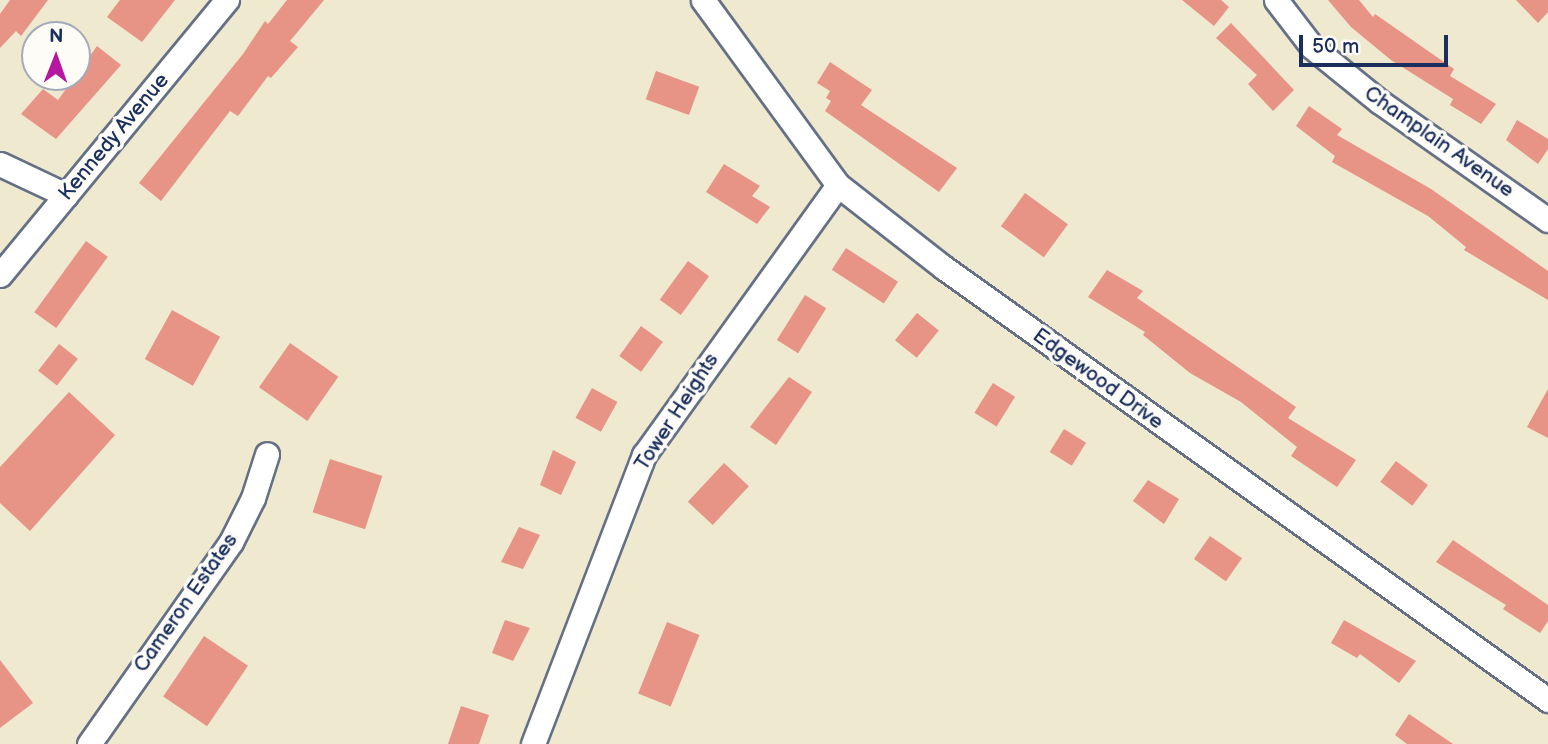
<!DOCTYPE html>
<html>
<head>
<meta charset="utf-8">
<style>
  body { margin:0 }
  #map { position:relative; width:1548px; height:744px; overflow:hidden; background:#eee9cf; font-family:"Balsamiq Sans",sans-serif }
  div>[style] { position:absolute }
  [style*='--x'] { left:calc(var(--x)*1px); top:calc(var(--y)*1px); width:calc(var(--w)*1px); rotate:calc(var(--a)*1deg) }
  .building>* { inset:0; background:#e79385; transform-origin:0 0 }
  .roads { filter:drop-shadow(2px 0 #657086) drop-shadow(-2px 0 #657086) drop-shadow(0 2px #657086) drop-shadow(0 -2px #657086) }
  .street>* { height:23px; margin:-11.5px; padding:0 11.5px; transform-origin:11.5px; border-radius:11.5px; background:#fff }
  span { translate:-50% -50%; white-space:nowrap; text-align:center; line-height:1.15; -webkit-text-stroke:7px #fdfcf7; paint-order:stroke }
  .street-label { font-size:21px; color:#1b2f5e }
  .north { position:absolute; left:21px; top:21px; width:70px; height:70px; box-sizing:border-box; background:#fdfcf7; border:2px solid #a3aaba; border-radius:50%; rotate:1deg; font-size:19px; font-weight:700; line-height:28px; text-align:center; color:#1b2f5e }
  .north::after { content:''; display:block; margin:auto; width:24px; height:32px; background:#b5179e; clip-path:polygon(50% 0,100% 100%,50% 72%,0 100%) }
  .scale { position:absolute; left:1299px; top:35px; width:149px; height:32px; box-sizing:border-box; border:4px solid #1b2f5e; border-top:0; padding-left:9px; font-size:21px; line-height:24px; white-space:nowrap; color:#1b2f5e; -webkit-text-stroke:5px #fdfcf7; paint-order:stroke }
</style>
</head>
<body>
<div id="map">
  <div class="building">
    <i style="clip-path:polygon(10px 0,48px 0,21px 36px,16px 31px,0 48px,0 14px)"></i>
    <i style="clip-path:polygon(120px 0,175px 0,142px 42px,107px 17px)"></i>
    <i style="clip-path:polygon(287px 0,324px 0,290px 41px,298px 47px,271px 78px,268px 76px,238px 116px,230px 111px,161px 201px,139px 183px,243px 54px,265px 21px,268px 24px)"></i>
    <i style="clip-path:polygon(1182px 0,1221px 0,1229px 7px,1214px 26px)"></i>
    <i style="clip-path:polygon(1328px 0,1359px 0,1373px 17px,1375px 14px,1454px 69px,1450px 76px,1496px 104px,1481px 124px,1450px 105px,1453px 99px,1391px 60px,1351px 27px)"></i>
    <i style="clip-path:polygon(1516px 0,1548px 0,1548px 12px,1538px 23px)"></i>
    <i style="clip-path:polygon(1231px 23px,1294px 90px,1273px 111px,1248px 84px,1257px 75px,1216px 38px)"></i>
    <i style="clip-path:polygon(97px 46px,121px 65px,56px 139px,21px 114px,43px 89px,58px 100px)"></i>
    <i style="clip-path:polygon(830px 62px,872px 90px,861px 105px,957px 168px,939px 192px,825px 111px,831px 101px,826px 98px,830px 91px,817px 83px)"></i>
    <i style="left:656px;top:71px;width:46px;height:30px;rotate:20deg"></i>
    <i style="clip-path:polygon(1309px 106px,1342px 129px,1337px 135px,1431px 189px,1548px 271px,1548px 300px,1464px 250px,1466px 247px,1428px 216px,1332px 162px,1335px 156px,1296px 126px)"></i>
    <i style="clip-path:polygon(1517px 120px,1548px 139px,1548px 149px,1538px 164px,1506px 140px)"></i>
    <i style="clip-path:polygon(724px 164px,760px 186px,752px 196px,770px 207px,757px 224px,706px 192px)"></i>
    <i style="left:1025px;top:193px;width:53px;height:41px;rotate:36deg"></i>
    <i style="left:86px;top:241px;width:27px;height:88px;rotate:36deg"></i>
    <i style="left:846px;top:248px;width:62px;height:26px;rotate:33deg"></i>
    <i style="left:688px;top:261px;width:26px;height:48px;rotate:36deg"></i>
    <i style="clip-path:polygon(1107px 270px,1143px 291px,1137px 298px,1296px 407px,1288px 418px,1356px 460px,1337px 487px,1291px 456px,1297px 447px,1241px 402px,1190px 373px,1143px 335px,1145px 332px,1088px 297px)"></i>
    <i style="left:805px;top:295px;width:25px;height:53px;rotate:32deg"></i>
    <i style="left:172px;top:310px;width:55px;height:56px;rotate:29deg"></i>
    <i style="left:917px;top:313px;width:28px;height:35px;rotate:39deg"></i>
    <i style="left:641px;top:326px;width:27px;height:37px;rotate:36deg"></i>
    <i style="left:290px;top:343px;width:59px;height:54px;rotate:35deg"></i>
    <i style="left:59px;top:344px;width:24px;height:34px;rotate:38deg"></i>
    <i style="clip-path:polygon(789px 377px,812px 392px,776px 445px,750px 427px)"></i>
    <i style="left:993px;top:383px;width:26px;height:35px;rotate:32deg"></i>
    <i style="left:592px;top:388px;width:29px;height:34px;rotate:29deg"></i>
    <i style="clip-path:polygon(1548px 389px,1548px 438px,1527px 427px)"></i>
    <i style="clip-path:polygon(69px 392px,115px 435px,30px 531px,0 503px,0 467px)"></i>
    <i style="left:1064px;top:429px;width:26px;height:27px;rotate:32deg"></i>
    <i style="clip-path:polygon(553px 450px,576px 462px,561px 495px,540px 485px)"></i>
    <i style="left:330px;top:459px;width:55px;height:56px;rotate:18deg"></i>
    <i style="left:1396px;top:461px;width:40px;height:26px;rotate:37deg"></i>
    <i style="left:724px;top:463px;width:34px;height:53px;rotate:43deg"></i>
    <i style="clip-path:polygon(1148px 480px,1179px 499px,1164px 524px,1133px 501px)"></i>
    <i style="clip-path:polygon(519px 527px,540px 535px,523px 569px,501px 562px)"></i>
    <i style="left:1210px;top:536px;width:39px;height:28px;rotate:35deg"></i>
    <i style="clip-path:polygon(1453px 540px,1548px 605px,1548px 621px,1540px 633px,1503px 609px,1506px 605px,1436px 562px)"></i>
    <i style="clip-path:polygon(505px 620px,530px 628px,513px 661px,492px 653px)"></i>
    <i style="clip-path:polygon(1344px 620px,1416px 661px,1399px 683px,1360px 654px,1357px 658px,1331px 643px)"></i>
    <i style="left:667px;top:622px;width:35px;height:77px;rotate:22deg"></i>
    <i style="left:204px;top:636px;width:53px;height:73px;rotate:34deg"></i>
    <i style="clip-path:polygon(0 660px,33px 703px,0 728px)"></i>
    <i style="clip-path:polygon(461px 706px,489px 715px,479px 744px,448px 744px)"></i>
    <i style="clip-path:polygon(1409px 714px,1453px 744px,1407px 744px,1395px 735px)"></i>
  </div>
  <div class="roads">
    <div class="street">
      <i style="--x:703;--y:0;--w:229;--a:53.9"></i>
      <i style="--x:838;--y:185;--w:133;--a:38"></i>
      <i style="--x:943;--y:267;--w:744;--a:35.59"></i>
      <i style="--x:1276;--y:0;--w:59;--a:52.5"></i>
      <i style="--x:1312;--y:47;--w:87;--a:39"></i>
      <i style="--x:1380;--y:102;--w:205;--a:35.1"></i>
      <i style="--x:0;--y:164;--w:73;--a:25.2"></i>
      <i style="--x:0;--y:275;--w:357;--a:-50.5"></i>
      <i style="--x:89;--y:744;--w:247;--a:-54.9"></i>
      <i style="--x:231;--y:542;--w:49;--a:-63.4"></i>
      <i style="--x:253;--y:498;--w:46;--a:-72.3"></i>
      <i style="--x:533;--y:744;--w:310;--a:-69"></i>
      <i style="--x:644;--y:455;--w:332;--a:-54.3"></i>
    </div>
  </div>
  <div class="street-label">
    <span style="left:114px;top:137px;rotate:-50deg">Kennedy Avenue</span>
    <span style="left:1439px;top:142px;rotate:35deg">Champlain Avenue</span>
    <span style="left:1098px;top:379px;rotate:36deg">Edgewood Drive</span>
    <span style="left:677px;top:412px;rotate:-57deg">Tower Heights</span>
    <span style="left:186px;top:603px;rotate:-55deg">Cameron Estates</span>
  </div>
  <div class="north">N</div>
  <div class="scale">50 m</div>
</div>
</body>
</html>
